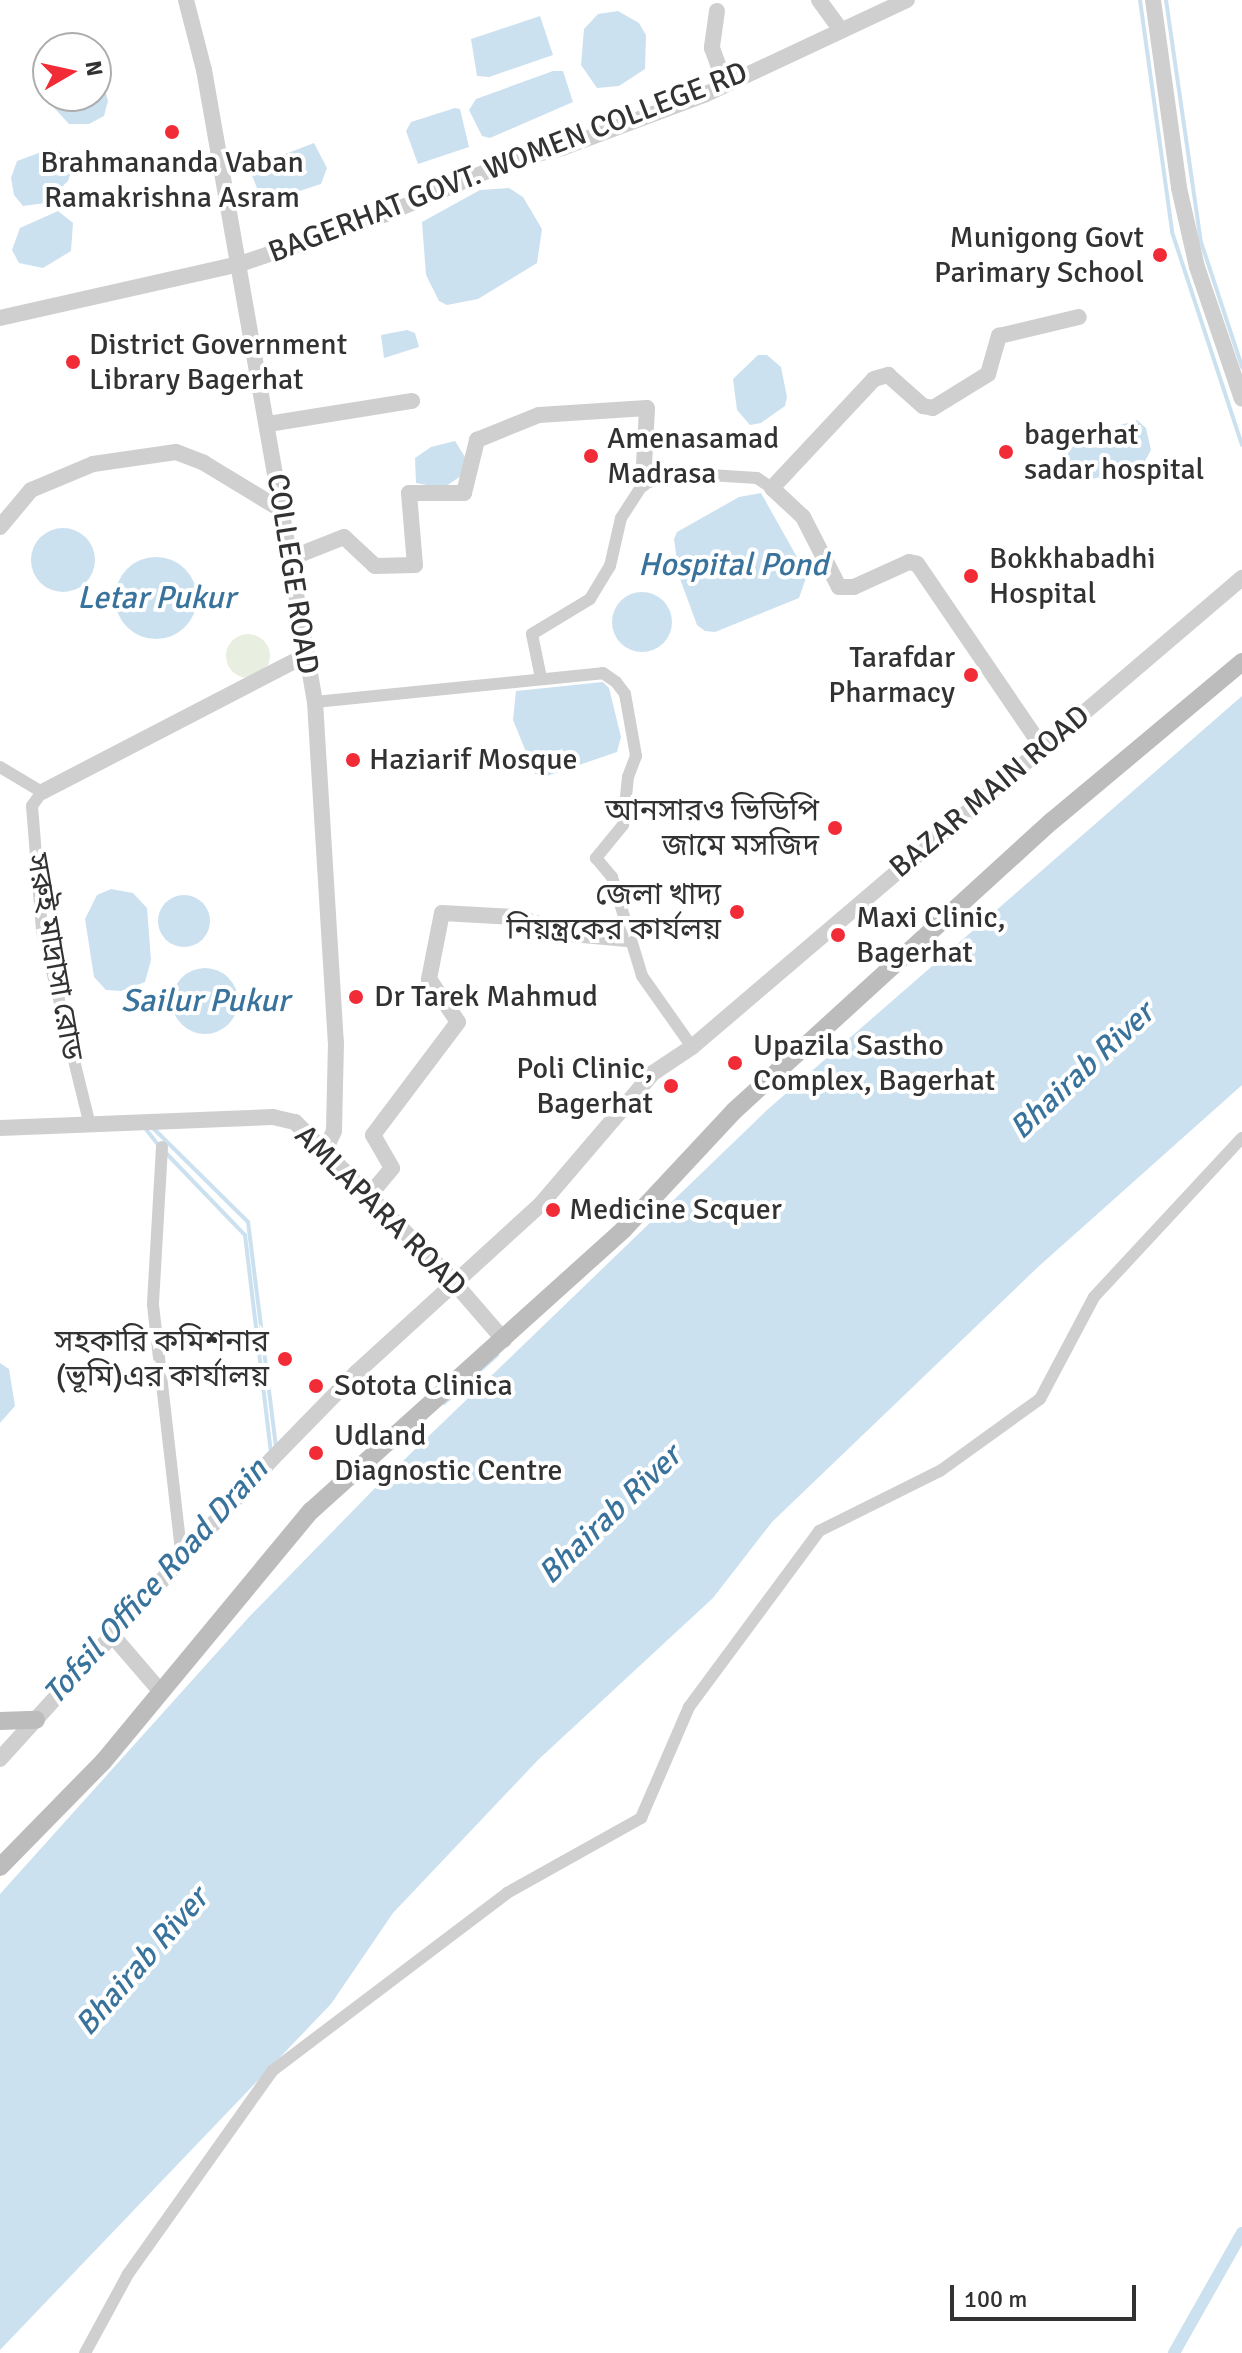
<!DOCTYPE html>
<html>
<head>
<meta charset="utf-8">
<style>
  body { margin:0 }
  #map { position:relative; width:1242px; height:2353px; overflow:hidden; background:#fff; font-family:Signika,"Noto Sans Bengali",sans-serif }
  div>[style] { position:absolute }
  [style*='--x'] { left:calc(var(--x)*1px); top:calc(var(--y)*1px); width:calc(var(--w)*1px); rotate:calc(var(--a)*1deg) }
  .green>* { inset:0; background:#e8efe0 }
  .round { border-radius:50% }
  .water>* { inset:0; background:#cce1f0 }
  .stream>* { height:4px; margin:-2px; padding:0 2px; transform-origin:2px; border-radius:2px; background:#cce1f0 }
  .canal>* { height:12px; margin:-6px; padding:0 6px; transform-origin:6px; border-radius:6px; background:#cce1f0 }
  .minor>* { height:12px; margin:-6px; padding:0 6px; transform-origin:6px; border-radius:6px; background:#cfcfcf }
  .tertiary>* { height:16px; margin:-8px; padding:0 8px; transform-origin:8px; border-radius:8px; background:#cfcfcf }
  .secondary>* { height:18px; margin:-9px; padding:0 9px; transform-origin:9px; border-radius:9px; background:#bcbcbc }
  .dots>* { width:22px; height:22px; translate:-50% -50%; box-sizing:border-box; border:4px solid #fff; border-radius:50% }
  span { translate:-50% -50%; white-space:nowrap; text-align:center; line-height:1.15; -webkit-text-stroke:8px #fff; paint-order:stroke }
  .poi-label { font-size:30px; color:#323232 }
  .right { translate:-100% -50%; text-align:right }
  .left { translate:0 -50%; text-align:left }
  .street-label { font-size:30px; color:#323232 }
  .water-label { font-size:32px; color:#39739c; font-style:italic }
  .north { position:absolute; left:32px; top:32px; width:80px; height:80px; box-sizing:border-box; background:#fff; border:2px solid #adadad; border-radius:50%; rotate:81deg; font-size:22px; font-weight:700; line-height:32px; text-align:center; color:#323232 }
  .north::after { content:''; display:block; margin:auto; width:28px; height:36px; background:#f12c37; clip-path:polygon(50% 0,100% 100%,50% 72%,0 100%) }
  .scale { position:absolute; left:950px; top:2285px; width:186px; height:36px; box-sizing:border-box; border:4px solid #323232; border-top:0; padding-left:10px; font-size:24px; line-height:28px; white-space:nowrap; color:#323232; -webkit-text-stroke:6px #fff; paint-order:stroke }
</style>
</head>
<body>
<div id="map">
  <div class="green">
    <i class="round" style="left:226px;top:634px;width:44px;height:44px"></i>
  </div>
  <div class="water">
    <i style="clip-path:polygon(618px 11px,639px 23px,646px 35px,645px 69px,619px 86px,597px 88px,581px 65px,584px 29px,598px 14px)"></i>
    <i style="clip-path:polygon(540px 16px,553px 55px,489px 77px,477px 76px,471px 39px)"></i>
    <i style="clip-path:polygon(98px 63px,108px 101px,104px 116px,89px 124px,69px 124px,47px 100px,48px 69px,48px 96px,96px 96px)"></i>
    <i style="clip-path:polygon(553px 71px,563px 71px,573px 102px,490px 138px,482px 136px,469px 110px,476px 99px)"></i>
    <i style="clip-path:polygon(455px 108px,460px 109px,469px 147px,418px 164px,406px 131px,411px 122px)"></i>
    <i style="clip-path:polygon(314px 143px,327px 168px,321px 184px,263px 203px,249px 168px)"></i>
    <i style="clip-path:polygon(52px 148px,67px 156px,72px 168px,68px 181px,45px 203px,23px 206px,14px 195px,11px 178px,17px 161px)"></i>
    <i style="clip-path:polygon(509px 188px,523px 197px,542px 229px,537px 263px,478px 299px,447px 305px,439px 301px,426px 275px,422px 222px,480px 190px)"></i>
    <i style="clip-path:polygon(58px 211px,73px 223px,71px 251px,43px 268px,19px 263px,12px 250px,20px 228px)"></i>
    <i style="clip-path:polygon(407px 330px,415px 333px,419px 347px,384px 358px,381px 335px)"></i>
    <i style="clip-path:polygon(758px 355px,767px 355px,781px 367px,787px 397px,785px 406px,761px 423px,750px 425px,737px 410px,733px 379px)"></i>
    <i style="clip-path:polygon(1137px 420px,1146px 428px,1151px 450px,1145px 461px,1133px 470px,1078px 482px,1065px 458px,1078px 438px)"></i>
    <i style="clip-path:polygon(455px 441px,465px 457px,461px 476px,443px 488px,416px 483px,415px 458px,431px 447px)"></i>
    <i style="clip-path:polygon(761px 493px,807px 575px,799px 598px,715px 632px,705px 631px,697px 625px,679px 576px,674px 539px,677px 532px,739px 497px)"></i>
    <i class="round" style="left:31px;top:528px;width:64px;height:64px"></i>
    <i class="round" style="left:115px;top:557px;width:82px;height:82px"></i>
    <i class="round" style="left:612px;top:592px;width:60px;height:60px"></i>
    <i style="clip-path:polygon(603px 682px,609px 688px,621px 737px,617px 752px,547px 776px,535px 774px,513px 720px,516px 691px)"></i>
    <i style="clip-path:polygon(1242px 696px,1242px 1085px,1038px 1267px,772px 1522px,713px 1598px,538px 1760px,393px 1913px,331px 2004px,0 2350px,0 1894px,249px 1617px,378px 1485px,767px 1110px)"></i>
    <i style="clip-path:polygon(111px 889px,133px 893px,147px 908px,151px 960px,145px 982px,121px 991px,106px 990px,94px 977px,85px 919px,97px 895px)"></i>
    <i class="round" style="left:158px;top:895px;width:52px;height:52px"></i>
    <i class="round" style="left:172px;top:968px;width:66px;height:66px"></i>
    <i style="clip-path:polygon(0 1363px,9px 1369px,15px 1406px,0 1423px)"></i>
  </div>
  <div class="stream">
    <i style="--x:1140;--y:0;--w:234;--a:82.1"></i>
    <i style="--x:1172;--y:232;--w:224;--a:71.8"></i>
    <i style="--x:1166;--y:0;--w:245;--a:81.8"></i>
    <i style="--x:1201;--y:242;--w:132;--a:71.8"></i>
    <i style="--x:145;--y:1128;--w:23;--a:52"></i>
    <i style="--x:153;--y:1128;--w:134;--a:44.7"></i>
    <i style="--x:248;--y:1222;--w:226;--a:82.9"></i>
    <i style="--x:165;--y:1152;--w:115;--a:46.1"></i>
    <i style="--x:245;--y:1235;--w:219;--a:83.2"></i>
    <i style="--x:444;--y:1403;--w:72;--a:-42.2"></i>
  </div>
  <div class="canal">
    <i style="--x:1174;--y:2353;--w:138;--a:-60.5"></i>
  </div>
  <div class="minor">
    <i style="--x:541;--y:678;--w:45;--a:-101.6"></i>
    <i style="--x:532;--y:634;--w:68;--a:-31.1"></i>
    <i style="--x:590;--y:599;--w:39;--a:-59"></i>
    <i style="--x:610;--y:566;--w:49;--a:-77.1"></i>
    <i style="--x:621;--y:518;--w:40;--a:-57.1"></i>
    <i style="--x:643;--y:484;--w:38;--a:-17"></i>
    <i style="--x:679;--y:473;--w:78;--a:3.7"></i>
    <i style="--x:757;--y:478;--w:18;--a:34"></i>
    <i style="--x:315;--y:702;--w:289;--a:-5.7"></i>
    <i style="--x:603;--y:673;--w:16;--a:35"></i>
    <i style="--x:616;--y:682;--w:15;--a:53"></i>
    <i style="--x:625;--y:694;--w:63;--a:79.9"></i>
    <i style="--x:636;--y:756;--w:22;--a:111"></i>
    <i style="--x:628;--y:777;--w:48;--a:95.9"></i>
    <i style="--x:623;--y:825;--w:43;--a:129.3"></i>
    <i style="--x:596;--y:858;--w:25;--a:50"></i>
    <i style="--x:612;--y:877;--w:103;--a:73.1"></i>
    <i style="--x:642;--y:976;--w:87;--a:54.8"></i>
    <i style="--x:0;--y:767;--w:49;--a:30.8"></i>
    <i style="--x:42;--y:792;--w:17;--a:126"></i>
    <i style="--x:32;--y:806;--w:124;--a:85.4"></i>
    <i style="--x:42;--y:930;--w:201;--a:76.2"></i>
    <i style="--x:162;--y:1147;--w:158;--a:93.3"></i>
    <i style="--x:153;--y:1305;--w:255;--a:83.5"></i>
    <i style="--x:85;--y:2353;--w:90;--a:-61.4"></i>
    <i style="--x:128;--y:2274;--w:249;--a:-54.6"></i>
    <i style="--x:272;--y:2071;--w:295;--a:-37.1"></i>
    <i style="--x:507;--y:1893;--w:154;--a:-29.2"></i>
    <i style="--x:641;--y:1818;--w:121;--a:-66.6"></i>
    <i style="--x:689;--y:1707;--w:219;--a:-53.5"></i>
    <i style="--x:819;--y:1531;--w:135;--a:-26.4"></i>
    <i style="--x:940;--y:1471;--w:123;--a:-35.8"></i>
    <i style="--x:1040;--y:1399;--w:115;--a:-62.1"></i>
    <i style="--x:1094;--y:1297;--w:217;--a:-47.1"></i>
  </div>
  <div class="tertiary">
    <i style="--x:186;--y:0;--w:72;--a:75.6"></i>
    <i style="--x:204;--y:70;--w:642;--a:80.04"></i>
    <i style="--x:315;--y:702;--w:341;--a:86.5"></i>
    <i style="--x:336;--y:1042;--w:89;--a:91.3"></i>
    <i style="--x:334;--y:1131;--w:23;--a:115"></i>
    <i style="--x:819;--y:0;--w:34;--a:54"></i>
    <i style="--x:1153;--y:0;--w:190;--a:82.1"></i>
    <i style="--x:1179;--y:188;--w:81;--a:77.2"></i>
    <i style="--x:1197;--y:267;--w:139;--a:71.2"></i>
    <i style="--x:717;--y:11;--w:37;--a:98"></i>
    <i style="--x:712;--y:48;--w:38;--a:70"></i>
    <i style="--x:0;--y:318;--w:246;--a:-12.7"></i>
    <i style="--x:240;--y:264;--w:154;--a:-18.9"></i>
    <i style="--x:386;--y:214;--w:141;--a:-22.9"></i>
    <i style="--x:516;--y:159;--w:47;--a:-13.4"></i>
    <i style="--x:562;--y:148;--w:152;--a:-20.5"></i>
    <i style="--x:704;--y:95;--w:224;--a:-25.1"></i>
    <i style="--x:268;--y:424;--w:146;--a:-9.1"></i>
    <i style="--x:0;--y:527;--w:48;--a:-50"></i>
    <i style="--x:31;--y:490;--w:67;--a:-22.8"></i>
    <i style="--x:93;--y:464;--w:84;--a:-8.2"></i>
    <i style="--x:176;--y:452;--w:30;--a:21"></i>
    <i style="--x:204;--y:463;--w:89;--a:31.2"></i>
    <i style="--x:291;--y:558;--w:57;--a:-21.6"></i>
    <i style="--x:344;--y:537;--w:42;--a:43.1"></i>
    <i style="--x:375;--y:566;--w:40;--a:-1.4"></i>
    <i style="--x:415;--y:565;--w:72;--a:-94.8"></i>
    <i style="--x:409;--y:493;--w:55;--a:0"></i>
    <i style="--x:464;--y:493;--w:55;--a:-76.2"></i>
    <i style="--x:477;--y:440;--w:67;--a:-22"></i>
    <i style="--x:539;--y:415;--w:108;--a:-3.7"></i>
    <i style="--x:647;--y:408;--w:76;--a:93"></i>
    <i style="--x:1042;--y:747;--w:222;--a:-124.3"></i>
    <i style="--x:917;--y:564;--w:8;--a:-166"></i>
    <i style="--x:909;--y:562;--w:60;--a:155.6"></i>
    <i style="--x:854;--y:587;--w:15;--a:180"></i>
    <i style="--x:839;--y:587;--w:79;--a:-117.2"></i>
    <i style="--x:803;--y:517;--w:42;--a:-136.9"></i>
    <i style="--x:772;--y:488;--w:149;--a:-46.9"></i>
    <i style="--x:874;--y:379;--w:15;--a:-16"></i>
    <i style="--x:888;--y:375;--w:47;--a:41.5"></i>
    <i style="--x:923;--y:406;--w:10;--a:11"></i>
    <i style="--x:933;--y:408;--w:65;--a:-31.7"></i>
    <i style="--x:988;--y:374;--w:40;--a:-74"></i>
    <i style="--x:999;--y:336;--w:82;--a:-13.4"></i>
    <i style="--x:42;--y:792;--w:295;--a:-27.4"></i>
    <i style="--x:0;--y:1128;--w:273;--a:-2.3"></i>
    <i style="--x:273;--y:1117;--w:23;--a:13"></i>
    <i style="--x:295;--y:1122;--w:212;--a:45"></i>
    <i style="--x:445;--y:1272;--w:90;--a:49.1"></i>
    <i style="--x:367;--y:1198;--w:39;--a:-50"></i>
    <i style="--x:392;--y:1168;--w:38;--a:-120"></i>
    <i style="--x:373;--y:1135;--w:141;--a:-53"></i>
    <i style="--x:458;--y:1022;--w:52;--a:-124"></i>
    <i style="--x:429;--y:979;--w:67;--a:-78.9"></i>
    <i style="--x:442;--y:913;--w:74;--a:3.1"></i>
    <i style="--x:516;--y:917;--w:59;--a:16.9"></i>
    <i style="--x:572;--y:934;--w:55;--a:5.2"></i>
    <i style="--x:112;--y:1635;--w:75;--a:49.3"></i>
    <i style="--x:0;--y:1759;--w:405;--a:-47.8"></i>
    <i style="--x:272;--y:1459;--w:120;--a:-45.7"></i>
    <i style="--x:356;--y:1373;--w:251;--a:-42.4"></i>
    <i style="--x:541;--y:1204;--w:172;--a:-49.5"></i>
    <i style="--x:653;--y:1073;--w:47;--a:-33.7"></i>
    <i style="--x:692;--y:1047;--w:723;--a:-40.46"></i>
  </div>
  <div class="secondary">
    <i style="--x:0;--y:1721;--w:36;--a:-2"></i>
    <i style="--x:0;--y:1867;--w:147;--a:-45.6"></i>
    <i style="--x:103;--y:1762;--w:326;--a:-50.4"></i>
    <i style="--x:311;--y:1511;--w:420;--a:-42"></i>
    <i style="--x:623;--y:1230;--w:163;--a:-47"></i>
    <i style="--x:734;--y:1111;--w:430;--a:-42.4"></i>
    <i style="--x:1052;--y:821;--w:248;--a:-39.9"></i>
  </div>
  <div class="dots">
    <i style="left:172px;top:132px;background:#f12c37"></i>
    <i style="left:1160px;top:255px;background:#f12c37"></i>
    <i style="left:73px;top:362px;background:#f12c37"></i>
    <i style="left:1006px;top:452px;background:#f12c37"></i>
    <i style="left:591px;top:456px;background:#f12c37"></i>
    <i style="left:971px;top:576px;background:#f12c37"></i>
    <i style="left:971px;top:675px;background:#f12c37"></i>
    <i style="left:353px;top:760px;background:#f12c37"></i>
    <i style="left:835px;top:828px;background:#f12c37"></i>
    <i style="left:737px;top:912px;background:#f12c37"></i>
    <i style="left:838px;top:935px;background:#f12c37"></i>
    <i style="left:356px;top:997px;background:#f12c37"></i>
    <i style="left:735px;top:1063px;background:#f12c37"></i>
    <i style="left:671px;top:1086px;background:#f12c37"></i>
    <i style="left:553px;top:1210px;background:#f12c37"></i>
    <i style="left:285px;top:1359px;background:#f12c37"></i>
    <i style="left:316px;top:1386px;background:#f12c37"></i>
    <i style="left:316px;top:1453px;background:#f12c37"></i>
  </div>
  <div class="poi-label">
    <span style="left:172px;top:180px">Brahmananda Vaban<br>Ramakrishna Asram</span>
    <span class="right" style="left:1144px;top:255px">Munigong Govt<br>Parimary School</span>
    <span class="left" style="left:89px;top:362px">District Government<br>Library Bagerhat</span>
    <span class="left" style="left:1024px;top:452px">bagerhat<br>sadar hospital</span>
    <span class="left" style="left:607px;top:456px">Amenasamad<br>Madrasa</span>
    <span class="left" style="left:989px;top:576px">Bokkhabadhi<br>Hospital</span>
    <span class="right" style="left:955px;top:675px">Tarafdar<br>Pharmacy</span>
    <span class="left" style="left:369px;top:760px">Haziarif Mosque</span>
    <span class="right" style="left:819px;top:828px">আনসারও ভিডিপি<br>জামে মসজিদ</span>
    <span class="right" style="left:721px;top:912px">জেলা খাদ্য<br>নিয়ন্ত্রকের কার্যলয়</span>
    <span class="left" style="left:856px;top:935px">Maxi Clinic,<br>Bagerhat</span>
    <span class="left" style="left:374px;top:997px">Dr Tarek Mahmud</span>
    <span class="left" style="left:753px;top:1063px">Upazila Sastho<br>Complex, Bagerhat</span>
    <span class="right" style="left:653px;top:1086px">Poli Clinic,<br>Bagerhat</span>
    <span class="left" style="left:569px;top:1210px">Medicine Scquer</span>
    <span class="right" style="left:269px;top:1359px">সহকারি কমিশনার<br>(ভূমি)এর কার্যালয়</span>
    <span class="left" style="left:334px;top:1386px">Sotota Clinica</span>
    <span class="left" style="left:334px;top:1453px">Udland<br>Diagnostic Centre</span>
  </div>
  <div class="street-label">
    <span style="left:508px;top:163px;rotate:-21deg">BAGERHAT GOVT. WOMEN COLLEGE RD</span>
    <span style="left:292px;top:574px;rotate:81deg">COLLEGE ROAD</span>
    <span style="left:990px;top:792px;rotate:-40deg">BAZAR MAIN ROAD</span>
    <span style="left:54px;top:957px;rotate:80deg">সরুই মাদ্রাসা রোড</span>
    <span style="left:380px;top:1211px;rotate:45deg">AMLAPARA ROAD</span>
  </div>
  <div class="water-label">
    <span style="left:733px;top:565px">Hospital Pond</span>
    <span style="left:156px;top:598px">Letar Pukur</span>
    <span style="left:205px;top:1001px">Sailur Pukur</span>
    <span style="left:1082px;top:1071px;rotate:-43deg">Bhairab River</span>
    <span style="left:610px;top:1515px;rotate:-44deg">Bhairab River</span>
    <span style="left:156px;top:1582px;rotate:-48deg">Tofsil Office Road Drain</span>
    <span style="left:142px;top:1962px;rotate:-49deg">Bhairab River</span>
  </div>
  <div class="north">N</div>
  <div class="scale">100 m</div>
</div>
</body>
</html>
